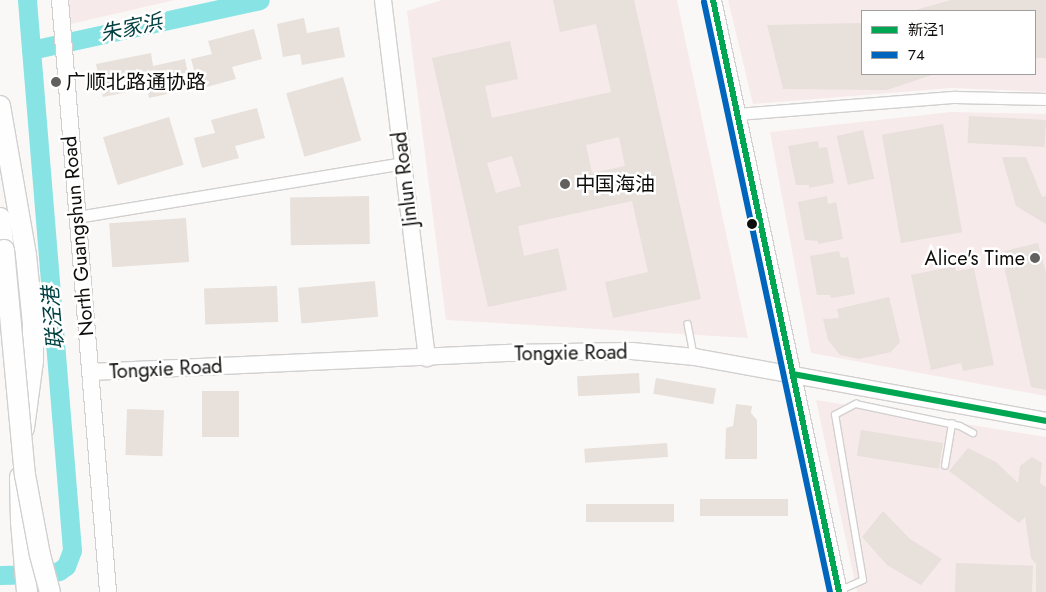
<!DOCTYPE html>
<html>
<head>
<meta charset="utf-8">
<style>
  body { margin:0 }
  #map { position:relative; width:1046px; height:592px; overflow:hidden; background:#faf8f6; font-family:Jost,"Noto Sans SC",sans-serif }
  div>[style] { position:absolute }
  [style*='--x'] { left:calc(var(--x)*1px); top:calc(var(--y)*1px); width:calc(var(--w)*1px); rotate:calc(var(--a)*1deg) }
  .commercial>* { inset:0; background:#f7eaea }
  .river>* { height:19px; margin:-9.5px; padding:0 9.5px; transform-origin:9.5px; border-radius:9.5px; background:#88e3e4 }
  .building>* { inset:0; background:#e7e0db; transform-origin:0 0 }
  .roads { filter:drop-shadow(1px 0 #d2d0cf) drop-shadow(-1px 0 #d2d0cf) drop-shadow(0 1px #d2d0cf) drop-shadow(0 -1px #d2d0cf) }
  .lane>* { height:5.5px; margin:-2.75px; padding:0 2.75px; transform-origin:2.75px; border-radius:2.75px; background:#fefefe }
  .street>* { height:11px; margin:-5.5px; padding:0 5.5px; transform-origin:5.5px; border-radius:5.5px; background:#fefefe }
  .secondary>* { height:16px; margin:-8px; padding:0 8px; transform-origin:8px; border-radius:8px; background:#fefefe }
  .highway>* { height:20px; margin:-10px; padding:0 10px; transform-origin:10px; border-radius:10px; background:#fefefe }
  .bridges { filter:drop-shadow(1px 0 #d2d0cf) drop-shadow(-1px 0 #d2d0cf) drop-shadow(0 1px #d2d0cf) drop-shadow(0 -1px #d2d0cf) }
  .highway-bridge>* { height:20px; margin:-10px; padding:0 10px; transform-origin:10px; border-radius:10px; background:#fefefe }
  .bus-1>* { height:6px; margin:-3px; padding:0 3px; transform-origin:3px; border-radius:3px; background:#00a651 }
  .bus-2>* { height:6px; margin:-3px; padding:0 3px; transform-origin:3px; border-radius:3px; background:#0065bd }
  .dots>* { width:14px; height:14px; translate:-50% -50%; box-sizing:border-box; border:2px solid #fff; border-radius:50% }
  span { translate:-50% -50%; white-space:nowrap; text-align:center; line-height:1.15; -webkit-text-stroke:5px #fff; paint-order:stroke }
  .poi-label { font-size:20px; color:#0f0e0d }
  .left { translate:0 -50%; text-align:left }
  .right { translate:-100% -50%; text-align:right }
  .street-label { font-size:20px; color:#0f0e0d }
  .water-label { font-size:21px; color:#003f40; font-style:italic }
  .legend { position:absolute; left:861px; top:10px; width:175px; height:65px; box-sizing:border-box; background:#fff; border:1px solid #9f9f9e; margin:0; padding:6px 9px; list-style:none; font-size:15px; color:#0f0e0d }
  .legend li { display:flex; align-items:center; gap:10px; height:25px }
  .legend b { width:25px; border:1px solid #9f9f9e }
</style>
</head>
<body>
<div id="map">
  <div class="commercial">
    <i style="clip-path:polygon(69px 0,175px 0,71px 24px)"></i>
    <i style="clip-path:polygon(442px 0,677px 0,748px 338px,446px 320px,407px 11px)"></i>
    <i style="clip-path:polygon(evenodd,728px 0,1046px 0,1046px 92px,952px 88px,753px 104px,728px 0,862px 11px,1035px 11px,1035px 74px,862px 74px,862px 11px)"></i>
    <i style="clip-path:polygon(951px 112px,1046px 114px,1046px 396px,811px 353px,770px 132px)"></i>
    <i style="clip-path:polygon(816px 400px,1046px 437px,1046px 592px,857px 592px)"></i>
  </div>
  <div class="river">
    <i style="--x:31;--y:50;--w:234;--a:-12.3"></i>
    <i style="--x:0;--y:575;--w:48;--a:-1.2"></i>
    <i style="--x:48;--y:574;--w:11;--a:-15"></i>
    <i style="--x:59;--y:571;--w:9;--a:-36"></i>
    <i style="--x:66;--y:566;--w:17;--a:-69"></i>
    <i style="--x:72;--y:550;--w:552;--a:-94.68"></i>
  </div>
  <div class="building">
    <i style="clip-path:polygon(evenodd,553px 0,634px 0,701px 299px,613px 318px,605px 282px,648px 272px,632px 201px,518px 226px,524px 256px,558px 248px,567px 290px,488px 307px,432px 58px,510px 41px,518px 79px,485px 86px,492px 118px,611px 92px,596px 24px,560px 32px,553px 0,619px 137px,625px 166px,592px 173px,586px 145px,619px 137px,553px 0,512px 156px,521px 186px,496px 193px,487px 163px,512px 156px)"></i>
    <i style="clip-path:polygon(951px 0,1046px 0,1046px 58px,1035px 58px,1035px 11px,912px 11px)"></i>
    <i style="clip-path:polygon(304px 18px,307px 33px,339px 27px,345px 57px,302px 65px,300px 54px,283px 57px,277px 24px)"></i>
    <i style="clip-path:polygon(862px 23px,862px 74px,935px 74px,887px 90px,783px 89px,767px 25px)"></i>
    <i style="clip-path:polygon(254px 29px,262px 59px,232px 67px,236px 79px,199px 89px,191px 59px,212px 54px,208px 41px)"></i>
    <i style="clip-path:polygon(151px 53px,153px 66px,185px 59px,191px 89px,149px 98px,147px 88px,103px 97px,96px 64px)"></i>
    <i style="left:343px;top:77px;width:66px;height:59px;rotate:74deg"></i>
    <i style="clip-path:polygon(257px 108px,265px 138px,235px 146px,239px 158px,202px 168px,194px 138px,215px 133px,211px 120px)"></i>
    <i style="left:969px;top:116px;width:77px;height:27px;rotate:3deg"></i>
    <i style="left:169px;top:117px;width:50px;height:69px;rotate:73deg"></i>
    <i style="left:943px;top:124px;width:110px;height:62px;rotate:80deg"></i>
    <i style="left:863px;top:130px;width:50px;height:27px;rotate:77deg"></i>
    <i style="clip-path:polygon(818px 141px,819px 148px,827px 147px,834px 183px,809px 188px,809px 185px,796px 185px,788px 146px)"></i>
    <i style="clip-path:polygon(1002px 157px,1026px 157px,1042px 197px,1046px 196px,1046px 224px,1016px 206px)"></i>
    <i style="left:369px;top:196px;width:48px;height:79px;rotate:89deg"></i>
    <i style="clip-path:polygon(827px 196px,828px 204px,836px 202px,843px 239px,818px 244px,818px 241px,805px 240px,798px 202px)"></i>
    <i style="left:186px;top:218px;width:44px;height:77px;rotate:86deg"></i>
    <i style="clip-path:polygon(1038px 243px,1046px 273px,1046px 390px,1031px 387px,1001px 252px)"></i>
    <i style="clip-path:polygon(839px 251px,841px 258px,848px 257px,855px 294px,831px 298px,830px 295px,817px 295px,810px 256px)"></i>
    <i style="clip-path:polygon(955px 266px,956px 271px,974px 268px,994px 365px,963px 371px,961px 363px,931px 370px,911px 275px)"></i>
    <i style="left:375px;top:281px;width:36px;height:77px;rotate:85deg"></i>
    <i style="left:277px;top:286px;width:36px;height:73px;rotate:88deg"></i>
    <i style="clip-path:polygon(889px 297px,900px 342px,891px 352px,859px 359px,840px 355px,828px 340px,823px 319px,839px 318px,837px 309px)"></i>
    <i style="left:639px;top:373px;width:20px;height:62px;rotate:87deg"></i>
    <i style="left:656px;top:378px;width:61px;height:16px;rotate:10deg"></i>
    <i style="left:202px;top:391px;width:37px;height:46px"></i>
    <i style="clip-path:polygon(736px 404px,752px 406px,751px 413px,757px 420px,757px 459px,725px 459px,726px 428px,733px 426px)"></i>
    <i style="left:127px;top:409px;width:37px;height:46px;rotate:2deg"></i>
    <i style="left:861px;top:430px;width:83px;height:26px;rotate:9deg"></i>
    <i style="left:667px;top:443px;width:14px;height:83px;rotate:86deg"></i>
    <i style="clip-path:polygon(968px 448px,996px 462px,1018px 483px,1020px 466px,1032px 457px,1042px 463px,1040px 483px,1046px 487px,1046px 592px,1036px 592px,1036px 564px,1031px 558px,1025px 517px,1019px 523px,949px 471px)"></i>
    <i style="left:788px;top:499px;width:17px;height:88px;rotate:90deg"></i>
    <i style="left:674px;top:504px;width:18px;height:88px;rotate:90deg"></i>
    <i style="clip-path:polygon(883px 511px,910px 539px,942px 559px,921px 585px,887px 565px,862px 537px)"></i>
    <i style="left:956px;top:563px;width:77px;height:29px;rotate:2deg"></i>
  </div>
  <div class="roads">
    <div class="lane">
      <i style="--x:688;--y:324;--w:32;--a:79"></i>
      <i style="--x:945;--y:466;--w:43;--a:-80.5"></i>
      <i style="--x:841;--y:590;--w:24;--a:-24"></i>
      <i style="--x:863;--y:580;--w:167;--a:-99.6"></i>
      <i style="--x:835;--y:415;--w:24;--a:-28"></i>
      <i style="--x:856;--y:404;--w:106;--a:11.9"></i>
      <i style="--x:960;--y:426;--w:15;--a:28"></i>
    </div>
    <div class="street">
      <i style="--x:737;--y:114;--w:219;--a:-4.5"></i>
      <i style="--x:955;--y:97;--w:91;--a:1.3"></i>
      <i style="--x:77;--y:217;--w:330;--a:-9.4"></i>
    </div>
    <div class="secondary">
      <i style="--x:60;--y:0;--w:594;--a:85.36"></i>
      <i style="--x:383;--y:0;--w:361;--a:83"></i>
      <i style="--x:713;--y:0;--w:605;--a:77.98"></i>
      <i style="--x:90;--y:372;--w:422;--a:-2.6"></i>
      <i style="--x:512;--y:353;--w:120;--a:-1"></i>
      <i style="--x:632;--y:351;--w:63;--a:5.4"></i>
      <i style="--x:695;--y:357;--w:357;--a:10.3"></i>
    </div>
    <div class="highway">
      <i style="--x:0;--y:106;--w:151;--a:80.1"></i>
      <i style="--x:26;--y:255;--w:69;--a:84.2"></i>
      <i style="--x:33;--y:324;--w:37;--a:90"></i>
      <i style="--x:33;--y:361;--w:68;--a:97.7"></i>
      <i style="--x:0;--y:218;--w:32;--a:83"></i>
      <i style="--x:20;--y:477;--w:45;--a:88.7"></i>
      <i style="--x:21;--y:522;--w:70;--a:85.1"></i>
    </div>
  </div>
  <div class="bridges">
    <div class="highway-bridge">
      <i style="--x:4;--y:250;--w:226;--a:84.7"></i>
      <i style="--x:25;--y:475;--w:81;--a:79.4"></i>
      <i style="--x:40;--y:555;--w:38;--a:75"></i>
    </div>
  </div>
  <div class="bus-1">
    <i style="--x:713;--y:0;--w:605;--a:77.98"></i>
    <i style="--x:793;--y:374;--w:257;--a:10.5"></i>
  </div>
  <div class="bus-2">
    <i style="--x:704;--y:2;--w:603;--a:77.95"></i>
  </div>
  <div class="dots">
    <i style="left:56px;top:82px;background:#61605f"></i>
    <i style="left:565px;top:184px;background:#61605f"></i>
    <i style="left:752px;top:224px;background:#0f0e0d"></i>
    <i style="left:1035px;top:258px;background:#61605f"></i>
  </div>
  <div class="poi-label">
    <span class="left" style="left:66px;top:82px">广顺北路通协路</span>
    <span class="left" style="left:575px;top:184px">中国海油</span>
    <span class="right" style="left:1025px;top:258px">Alice's Time</span>
  </div>
  <div class="street-label">
    <span style="left:405px;top:179px;rotate:-97deg">Jinlun Road</span>
    <span style="left:78px;top:236px;rotate:-95deg">North Guangshun Road</span>
    <span style="left:571px;top:353px;rotate:-1deg">Tongxie Road</span>
    <span style="left:166px;top:369px;rotate:-3deg">Tongxie Road</span>
  </div>
  <div class="water-label">
    <span style="left:131px;top:28px;rotate:-12deg">朱家浜</span>
    <span style="left:53px;top:318px;rotate:-95deg">联泾港</span>
  </div>
  <ul class="legend">
  <li><b style="height:6px;background:#00a651"></b>新泾1</li>
  <li><b style="height:6px;background:#0065bd"></b>74</li>
  </ul>
</div>
</body>
</html>
